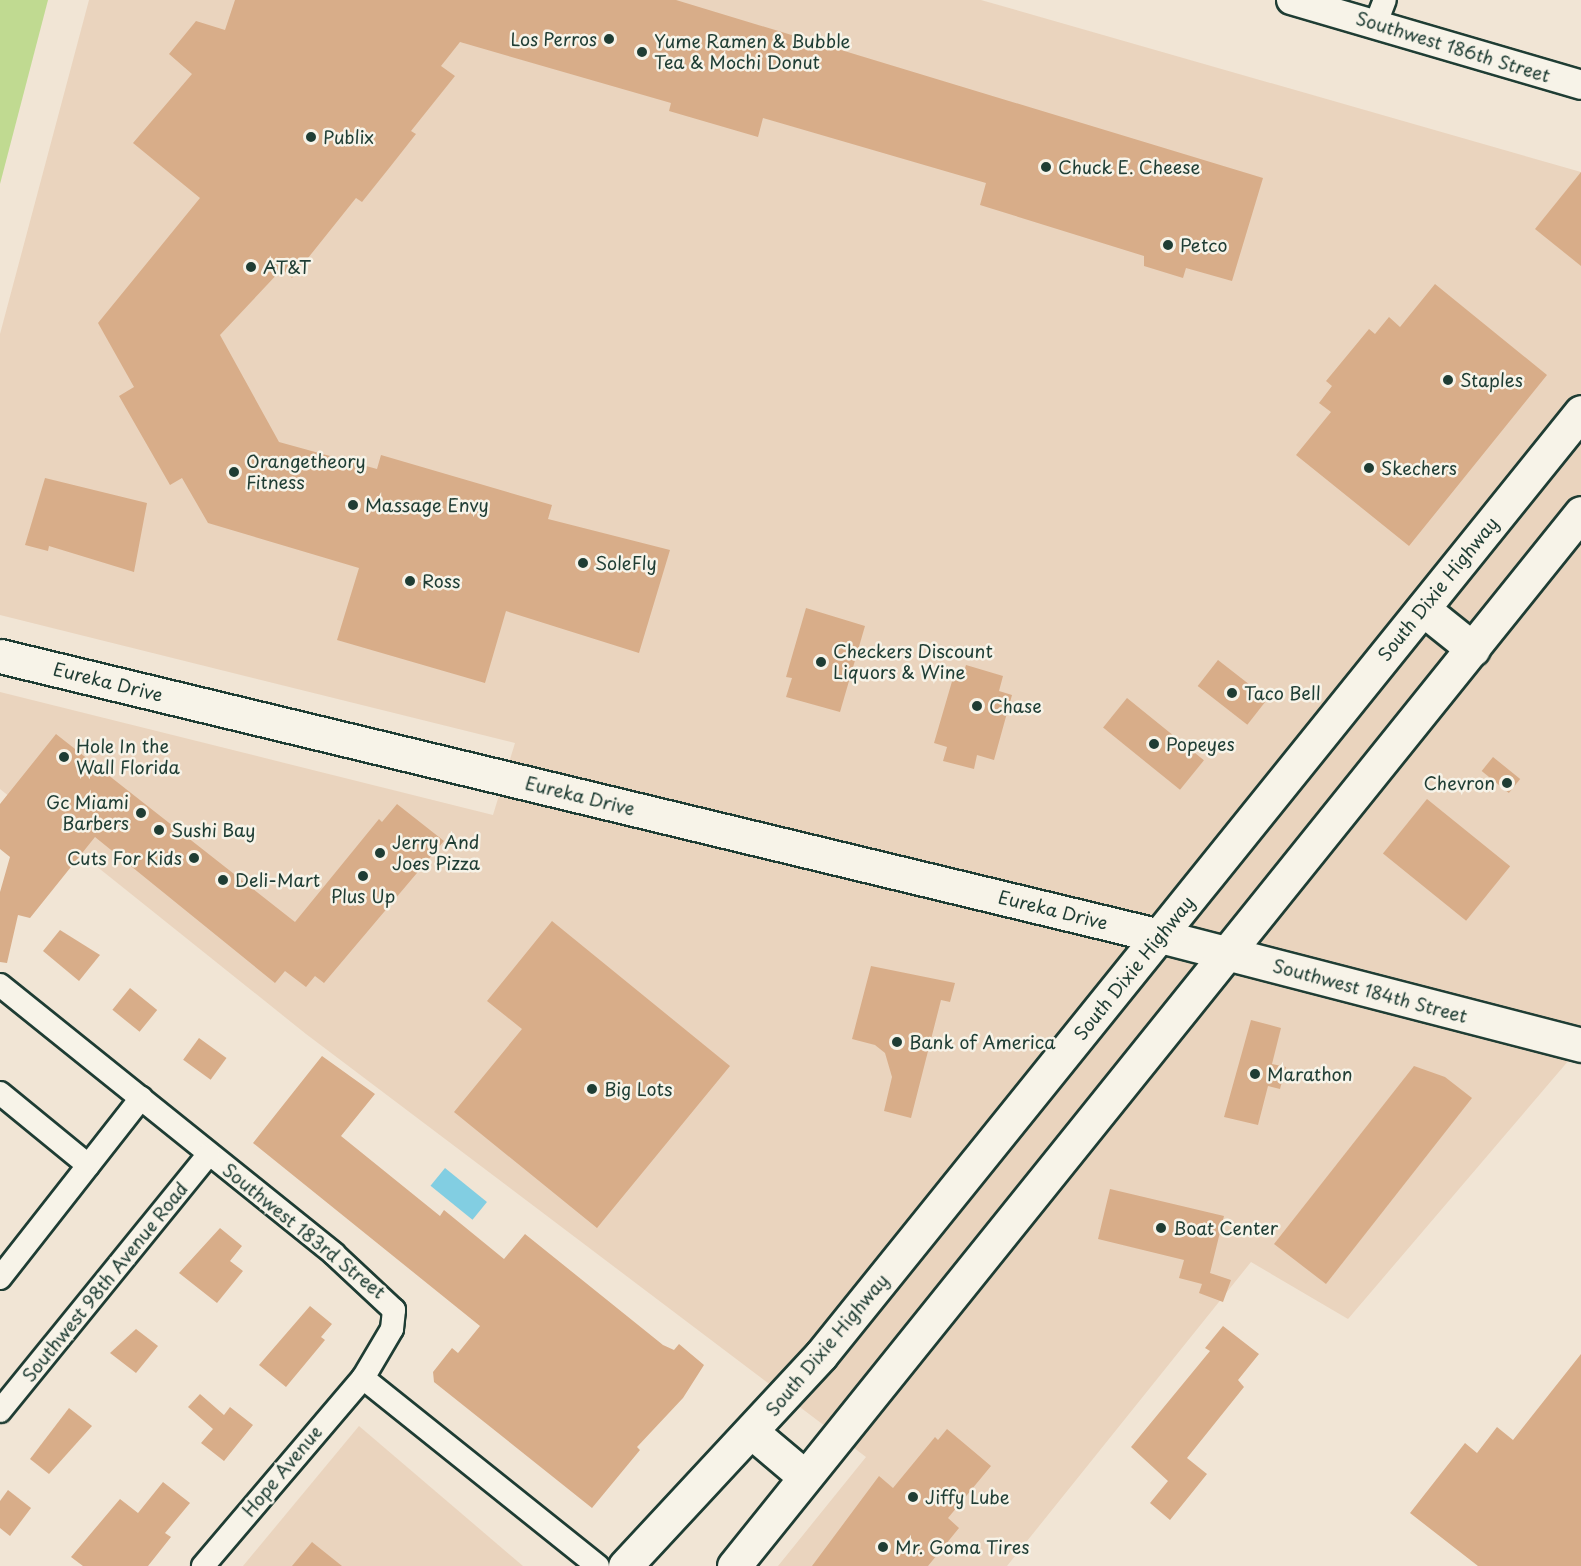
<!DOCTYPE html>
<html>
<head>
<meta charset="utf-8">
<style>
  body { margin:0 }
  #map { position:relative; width:1581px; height:1566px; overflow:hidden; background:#f1e5d5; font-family:"Playpen Sans",sans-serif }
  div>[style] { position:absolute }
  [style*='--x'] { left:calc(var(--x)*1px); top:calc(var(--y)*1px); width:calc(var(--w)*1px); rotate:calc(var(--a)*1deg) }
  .built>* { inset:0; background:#ead4be }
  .green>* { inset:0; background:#c0da91 }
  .water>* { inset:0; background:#82cee2; transform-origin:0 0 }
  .building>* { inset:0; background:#d8ad89; transform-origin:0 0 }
  .roads { filter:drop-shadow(2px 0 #1f3d34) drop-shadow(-2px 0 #1f3d34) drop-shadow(0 2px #1f3d34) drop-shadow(0 -2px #1f3d34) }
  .minor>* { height:22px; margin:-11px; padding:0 11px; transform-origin:11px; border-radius:11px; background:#f7f3e8 }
  .tertiary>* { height:28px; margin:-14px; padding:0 14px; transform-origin:14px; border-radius:14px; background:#f7f3e8 }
  .secondary>* { height:33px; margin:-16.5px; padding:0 16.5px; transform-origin:16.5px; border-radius:16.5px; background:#f7f3e8 }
  .trunk>* { height:33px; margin:-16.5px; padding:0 16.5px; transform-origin:16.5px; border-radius:16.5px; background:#f7f3e8 }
  .dots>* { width:16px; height:16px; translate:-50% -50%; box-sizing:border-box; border:3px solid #f7f3e8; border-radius:50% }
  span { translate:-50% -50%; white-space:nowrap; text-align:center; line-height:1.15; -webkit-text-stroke:5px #f7f3e8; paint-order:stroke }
  .poi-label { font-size:18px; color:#1f3d34 }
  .right { translate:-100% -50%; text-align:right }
  .left { translate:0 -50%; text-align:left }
  .street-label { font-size:18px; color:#1f3d34 }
</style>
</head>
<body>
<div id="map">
  <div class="built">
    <i style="clip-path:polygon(89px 0,981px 0,1581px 172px,1581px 1046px,1348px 1319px,1251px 1262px,1007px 1566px,778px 1566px,866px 1457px,306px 1034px,0 789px,0 692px,493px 815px,515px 743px,0 615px,0 334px)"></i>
    <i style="clip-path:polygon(359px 1426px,523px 1566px,243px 1566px)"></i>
  </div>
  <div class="green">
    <i style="clip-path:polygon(0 0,48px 0,0 184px)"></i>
  </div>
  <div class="water">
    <i style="left:445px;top:1168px;width:54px;height:23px;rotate:39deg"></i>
  </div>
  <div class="building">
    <i style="clip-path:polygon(235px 0,676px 0,1263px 178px,1232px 281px,1186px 268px,1183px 278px,1144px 266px,1144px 256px,980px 205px,986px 183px,763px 118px,758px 137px,669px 111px,671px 103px,460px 42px,441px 66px,455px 76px,411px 131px,416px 134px,390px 167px,362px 202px,356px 198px,292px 278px,282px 269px,220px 335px,279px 442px,377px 469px,381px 455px,552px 505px,548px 519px,670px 550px,639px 653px,506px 611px,485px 683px,337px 640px,359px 568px,208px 523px,182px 478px,170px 485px,119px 396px,134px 387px,98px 323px,200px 198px,133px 143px,192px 74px,169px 54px,196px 21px,225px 30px)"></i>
    <i style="clip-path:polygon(1581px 172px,1581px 266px,1535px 229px)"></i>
    <i style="clip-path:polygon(1435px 284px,1547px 375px,1409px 546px,1296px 455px,1331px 412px,1319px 403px,1332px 386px,1326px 381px,1369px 329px,1375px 334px,1389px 317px,1400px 327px)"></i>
    <i style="clip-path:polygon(45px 478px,147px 503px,134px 572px,49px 546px,48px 551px,25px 545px)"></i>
    <i style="clip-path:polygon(806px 608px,865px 626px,840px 712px,786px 697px,792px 678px,786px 677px)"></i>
    <i style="left:1218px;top:660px;width:63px;height:33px;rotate:38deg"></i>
    <i style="clip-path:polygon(966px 665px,1003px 676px,999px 691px,1012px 695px,994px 760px,977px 755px,974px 769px,943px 761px,947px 747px,934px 743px,953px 678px,961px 681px)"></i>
    <i style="left:1127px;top:698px;width:99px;height:38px;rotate:39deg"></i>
    <i style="clip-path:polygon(56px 734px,295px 922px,379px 819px,382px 822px,397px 804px,444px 841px,324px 983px,315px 976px,306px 987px,285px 971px,275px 983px,95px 837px,30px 918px,18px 915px,7px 963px,0 962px,0 892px,10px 857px,0 849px,0 804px)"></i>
    <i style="left:1493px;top:757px;width:35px;height:18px;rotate:39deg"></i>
    <i style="left:1427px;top:799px;width:107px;height:70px;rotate:39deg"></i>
    <i style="clip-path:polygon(552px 921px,730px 1066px,597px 1228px,454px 1112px,522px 1029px,487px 1001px)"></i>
    <i style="clip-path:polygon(60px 930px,100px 955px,79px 981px,43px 951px)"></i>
    <i style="clip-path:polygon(871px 966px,955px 983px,950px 1002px,941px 1000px,911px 1118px,884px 1111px,892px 1077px,885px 1053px,875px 1045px,852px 1039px)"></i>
    <i style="left:130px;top:988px;width:35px;height:28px;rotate:39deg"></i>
    <i style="clip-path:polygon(1251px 1020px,1281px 1028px,1272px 1064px,1286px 1067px,1280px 1089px,1268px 1086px,1258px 1125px,1224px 1117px)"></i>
    <i style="left:199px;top:1038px;width:34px;height:27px;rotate:36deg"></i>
    <i style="clip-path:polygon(322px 1056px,375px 1094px,341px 1136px,440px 1216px,444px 1210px,504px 1259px,525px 1234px,663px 1345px,674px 1350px,679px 1344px,704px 1365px,683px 1398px,637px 1447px,640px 1450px,592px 1508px,434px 1382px,433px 1372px,452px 1348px,458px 1353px,480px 1326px,253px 1143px)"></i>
    <i style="clip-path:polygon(1414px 1066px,1445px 1077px,1472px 1098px,1326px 1284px,1274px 1244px)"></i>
    <i style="clip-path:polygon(1110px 1189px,1224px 1216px,1210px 1273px,1231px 1280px,1223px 1302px,1199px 1293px,1202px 1284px,1179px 1278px,1184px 1260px,1098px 1239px)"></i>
    <i style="clip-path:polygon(220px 1228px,242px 1246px,230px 1261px,243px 1271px,217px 1303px,179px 1273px)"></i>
    <i style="clip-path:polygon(310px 1306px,332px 1324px,321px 1337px,325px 1340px,286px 1387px,259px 1365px)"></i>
    <i style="clip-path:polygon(1223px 1326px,1259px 1354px,1238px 1380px,1244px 1387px,1187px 1458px,1207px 1474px,1170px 1520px,1150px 1503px,1168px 1481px,1131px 1447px,1210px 1351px,1205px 1348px)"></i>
    <i style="clip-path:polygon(136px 1329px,158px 1346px,136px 1373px,110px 1353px)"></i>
    <i style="clip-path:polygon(1581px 1354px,1581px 1566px,1478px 1566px,1410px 1513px,1465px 1443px,1477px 1453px,1497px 1427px,1513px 1440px)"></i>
    <i style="clip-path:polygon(200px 1394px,224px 1415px,230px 1407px,253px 1425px,224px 1461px,201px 1443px,213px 1429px,188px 1407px)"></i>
    <i style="clip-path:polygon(69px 1408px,92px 1426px,49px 1474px,30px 1459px)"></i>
    <i style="clip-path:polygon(947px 1429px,991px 1466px,948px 1518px,959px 1528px,928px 1566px,812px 1566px,879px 1476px,893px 1488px,935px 1437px,938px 1440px)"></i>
    <i style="clip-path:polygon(163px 1482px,190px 1503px,165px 1533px,171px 1537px,148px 1566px,83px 1566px,71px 1557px,120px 1499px,138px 1513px)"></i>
    <i style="clip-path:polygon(8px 1490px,31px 1508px,10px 1536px,0 1528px,0 1501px)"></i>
    <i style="clip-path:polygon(312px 1542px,342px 1566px,292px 1566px)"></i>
  </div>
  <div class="roads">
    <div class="minor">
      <i style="--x:1376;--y:23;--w:25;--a:-69"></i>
      <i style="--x:0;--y:985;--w:429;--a:38.8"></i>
      <i style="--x:334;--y:1254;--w:82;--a:43"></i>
      <i style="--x:394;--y:1310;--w:19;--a:96"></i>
      <i style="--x:392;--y:1329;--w:57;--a:120.6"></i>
      <i style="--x:363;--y:1378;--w:247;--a:130.4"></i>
      <i style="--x:0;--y:1093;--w:114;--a:39.3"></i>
      <i style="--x:0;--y:1278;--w:229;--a:-51.9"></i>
      <i style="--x:363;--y:1378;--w:301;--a:38.7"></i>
      <i style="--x:0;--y:1411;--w:331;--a:-50.9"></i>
    </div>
    <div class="tertiary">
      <i style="--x:1291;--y:0;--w:302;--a:16.3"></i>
    </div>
    <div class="secondary">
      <i style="--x:0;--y:656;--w:1193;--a:13.57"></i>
      <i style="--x:1160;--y:936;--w:435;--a:14.5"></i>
    </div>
    <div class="trunk">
      <i style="--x:1423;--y:609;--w:64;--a:38.7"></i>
      <i style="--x:753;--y:1433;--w:68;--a:40.2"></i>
      <i style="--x:625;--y:1566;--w:288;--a:-47.1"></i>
      <i style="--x:821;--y:1355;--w:1211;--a:-51.13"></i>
      <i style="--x:734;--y:1566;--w:1351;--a:-51.19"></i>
    </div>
  </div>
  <div class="dots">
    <i style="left:609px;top:39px;background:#1f3d34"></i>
    <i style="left:642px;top:52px;background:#1f3d34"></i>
    <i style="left:311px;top:137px;background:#1f3d34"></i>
    <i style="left:1046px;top:167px;background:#1f3d34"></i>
    <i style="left:1168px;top:245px;background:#1f3d34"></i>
    <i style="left:251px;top:267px;background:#1f3d34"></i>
    <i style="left:1448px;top:380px;background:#1f3d34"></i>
    <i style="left:1369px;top:468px;background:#1f3d34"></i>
    <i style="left:234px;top:472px;background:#1f3d34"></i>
    <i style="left:353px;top:505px;background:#1f3d34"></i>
    <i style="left:583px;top:563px;background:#1f3d34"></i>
    <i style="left:410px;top:581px;background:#1f3d34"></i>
    <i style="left:821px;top:662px;background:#1f3d34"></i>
    <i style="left:1232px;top:693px;background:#1f3d34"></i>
    <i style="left:977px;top:706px;background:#1f3d34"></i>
    <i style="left:1154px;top:744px;background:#1f3d34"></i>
    <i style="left:64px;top:757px;background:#1f3d34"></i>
    <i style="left:1507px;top:783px;background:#1f3d34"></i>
    <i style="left:141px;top:813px;background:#1f3d34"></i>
    <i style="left:159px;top:830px;background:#1f3d34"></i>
    <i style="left:380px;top:853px;background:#1f3d34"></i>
    <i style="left:194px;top:858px;background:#1f3d34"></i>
    <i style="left:363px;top:876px;background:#1f3d34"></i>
    <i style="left:223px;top:880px;background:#1f3d34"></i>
    <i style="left:897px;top:1042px;background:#1f3d34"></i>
    <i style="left:1255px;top:1074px;background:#1f3d34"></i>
    <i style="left:592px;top:1089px;background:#1f3d34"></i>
    <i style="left:1161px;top:1228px;background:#1f3d34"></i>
    <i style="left:913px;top:1497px;background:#1f3d34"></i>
    <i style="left:883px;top:1547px;background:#1f3d34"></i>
  </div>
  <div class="poi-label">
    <span class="right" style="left:597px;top:39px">Los Perros</span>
    <span class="left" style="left:654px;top:52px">Yume Ramen &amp; Bubble<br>Tea &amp; Mochi Donut</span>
    <span class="left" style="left:323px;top:137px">Publix</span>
    <span class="left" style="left:1058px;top:167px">Chuck E. Cheese</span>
    <span class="left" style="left:1180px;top:245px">Petco</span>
    <span class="left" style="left:263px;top:267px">AT&amp;T</span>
    <span class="left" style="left:1460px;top:380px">Staples</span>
    <span class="left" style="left:246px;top:472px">Orangetheory<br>Fitness</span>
    <span class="left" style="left:1381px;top:468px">Skechers</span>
    <span class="left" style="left:365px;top:505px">Massage Envy</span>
    <span class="left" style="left:595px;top:563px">SoleFly</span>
    <span class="left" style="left:422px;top:581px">Ross</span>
    <span class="left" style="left:833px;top:662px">Checkers Discount<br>Liquors &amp; Wine</span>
    <span class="left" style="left:1244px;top:693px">Taco Bell</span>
    <span class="left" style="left:989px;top:706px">Chase</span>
    <span class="left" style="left:1166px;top:744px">Popeyes</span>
    <span class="left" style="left:76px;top:757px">Hole In the<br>Wall Florida</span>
    <span class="right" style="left:1495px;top:783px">Chevron</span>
    <span class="right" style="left:129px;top:813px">Gc Miami<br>Barbers</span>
    <span class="left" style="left:171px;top:830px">Sushi Bay</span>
    <span class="left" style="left:392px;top:853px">Jerry And<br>Joes Pizza</span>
    <span class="right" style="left:182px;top:858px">Cuts For Kids</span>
    <span class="left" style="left:235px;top:880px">Deli-Mart</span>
    <span style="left:363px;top:896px">Plus Up</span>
    <span class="left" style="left:909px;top:1042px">Bank of America</span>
    <span class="left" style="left:1267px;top:1074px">Marathon</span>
    <span class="left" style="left:604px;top:1089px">Big Lots</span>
    <span class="left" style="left:1173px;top:1228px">Boat Center</span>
    <span class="left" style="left:925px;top:1497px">Jiffy Lube</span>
    <span class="left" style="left:895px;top:1547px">Mr. Goma Tires</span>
  </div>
  <div class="street-label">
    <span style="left:1453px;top:47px;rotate:17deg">Southwest 186th Street</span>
    <span style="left:1438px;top:589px;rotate:-51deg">South Dixie Highway</span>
    <span style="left:108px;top:682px;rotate:14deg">Eureka Drive</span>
    <span style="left:580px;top:796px;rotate:14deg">Eureka Drive</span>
    <span style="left:1053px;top:910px;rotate:14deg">Eureka Drive</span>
    <span style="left:1134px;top:968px;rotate:-51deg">South Dixie Highway</span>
    <span style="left:1370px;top:991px;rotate:15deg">Southwest 184th Street</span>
    <span style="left:304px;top:1231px;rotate:39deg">Southwest 183rd Street</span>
    <span style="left:105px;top:1282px;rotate:-51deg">Southwest 98th Avenue Road</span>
    <span style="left:827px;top:1345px;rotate:-50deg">South Dixie Highway</span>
    <span style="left:282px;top:1471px;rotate:-50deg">Hope Avenue</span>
  </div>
</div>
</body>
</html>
